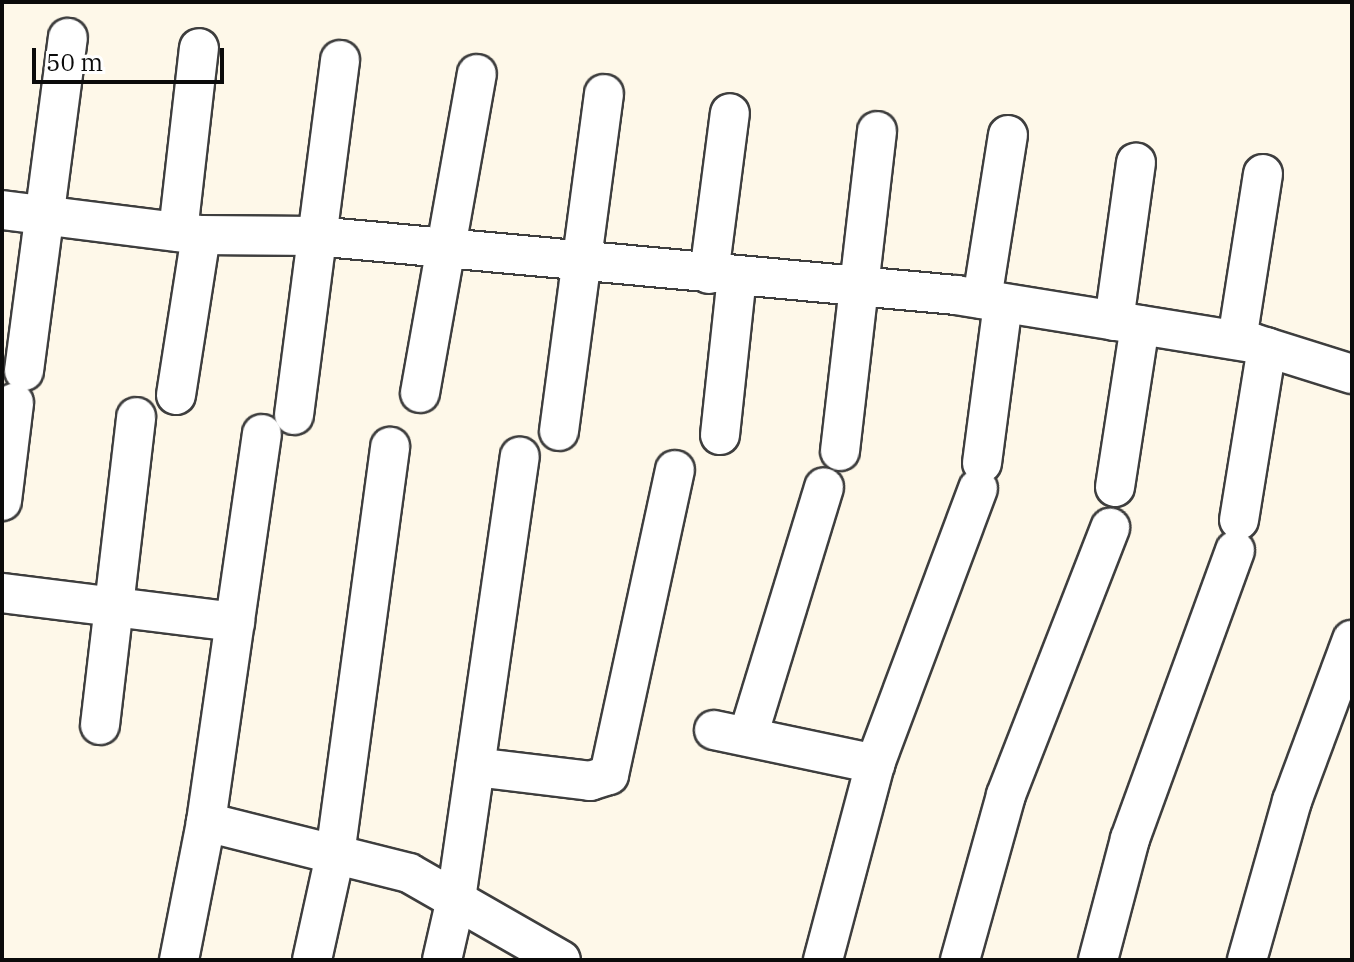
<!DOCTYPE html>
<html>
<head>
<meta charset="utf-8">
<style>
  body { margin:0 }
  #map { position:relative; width:1354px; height:962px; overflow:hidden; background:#fef8e9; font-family:"IBM Plex Serif",serif }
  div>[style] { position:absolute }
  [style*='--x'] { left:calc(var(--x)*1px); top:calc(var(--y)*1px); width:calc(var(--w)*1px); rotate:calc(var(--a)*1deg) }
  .roads { filter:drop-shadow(2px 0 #3e3e3e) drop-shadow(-2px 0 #3e3e3e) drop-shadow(0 2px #3e3e3e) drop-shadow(0 -2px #3e3e3e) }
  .minor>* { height:38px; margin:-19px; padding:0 19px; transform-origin:19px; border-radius:19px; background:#fff }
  span { translate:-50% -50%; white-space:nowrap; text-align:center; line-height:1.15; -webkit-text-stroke:8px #fff; paint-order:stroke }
  .frame { position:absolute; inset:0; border:4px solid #0b0b0b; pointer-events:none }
  .scale { position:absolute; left:32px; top:48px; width:192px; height:36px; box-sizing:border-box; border:4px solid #0b0b0b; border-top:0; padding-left:10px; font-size:24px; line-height:28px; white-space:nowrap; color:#0b0b0b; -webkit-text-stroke:6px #fff; paint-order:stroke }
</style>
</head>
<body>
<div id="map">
  <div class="roads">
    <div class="minor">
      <i style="--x:2;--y:210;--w:201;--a:7.2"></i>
      <i style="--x:201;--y:235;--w:114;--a:0.5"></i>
      <i style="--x:315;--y:236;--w:644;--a:5.26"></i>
      <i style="--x:956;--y:295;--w:301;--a:9.2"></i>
      <i style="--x:1253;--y:343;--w:104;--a:17.4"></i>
      <i style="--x:178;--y:232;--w:185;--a:-83.5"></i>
      <i style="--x:709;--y:274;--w:162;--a:-82.6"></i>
      <i style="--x:982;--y:299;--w:166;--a:-81"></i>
      <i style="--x:1114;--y:321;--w:160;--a:-82.1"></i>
      <i style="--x:1237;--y:340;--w:168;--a:-81.1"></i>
      <i style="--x:24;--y:371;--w:336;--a:-82.5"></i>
      <i style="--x:420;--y:393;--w:324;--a:-79.9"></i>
      <i style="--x:176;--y:395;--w:162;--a:-81.1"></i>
      <i style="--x:294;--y:415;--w:358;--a:-82.6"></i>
      <i style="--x:559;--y:431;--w:340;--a:-82.4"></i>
      <i style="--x:720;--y:435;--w:160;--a:-83.9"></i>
      <i style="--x:840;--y:451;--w:322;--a:-83.4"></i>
      <i style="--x:982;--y:463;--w:161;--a:-82.5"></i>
      <i style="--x:1115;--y:487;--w:164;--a:-81.2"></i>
      <i style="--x:2;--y:501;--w:99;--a:-83"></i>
      <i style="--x:1239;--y:520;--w:175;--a:-80.8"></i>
      <i style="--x:2;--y:593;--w:235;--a:7.1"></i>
      <i style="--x:100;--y:725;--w:310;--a:-83.3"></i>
      <i style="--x:714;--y:730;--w:165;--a:11.9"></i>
      <i style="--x:748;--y:736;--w:260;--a:-73"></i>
      <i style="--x:475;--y:767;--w:116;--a:6.9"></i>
      <i style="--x:590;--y:781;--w:20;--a:-18"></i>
      <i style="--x:609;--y:775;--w:312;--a:-77.8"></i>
      <i style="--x:206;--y:822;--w:209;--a:14.1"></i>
      <i style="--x:409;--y:873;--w:175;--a:29.8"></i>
      <i style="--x:179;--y:960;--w:141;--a:-78.9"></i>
      <i style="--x:206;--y:822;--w:392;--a:-81.8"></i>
      <i style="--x:312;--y:960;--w:107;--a:-77.6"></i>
      <i style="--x:335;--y:855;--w:412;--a:-82.3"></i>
      <i style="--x:442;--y:960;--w:63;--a:-77.1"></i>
      <i style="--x:456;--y:899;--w:447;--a:-81.8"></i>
      <i style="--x:823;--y:960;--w:203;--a:-75.1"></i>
      <i style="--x:875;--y:764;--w:294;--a:-69.5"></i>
      <i style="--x:960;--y:960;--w:171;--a:-74.4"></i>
      <i style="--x:1006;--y:795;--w:287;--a:-68.7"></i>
      <i style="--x:1098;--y:960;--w:125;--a:-75.2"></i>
      <i style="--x:1130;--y:839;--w:307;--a:-70"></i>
      <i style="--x:1247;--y:960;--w:165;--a:-74.2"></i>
      <i style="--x:1292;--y:801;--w:172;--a:-69.6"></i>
    </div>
  </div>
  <div class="frame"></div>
  <div class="scale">50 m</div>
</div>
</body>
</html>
